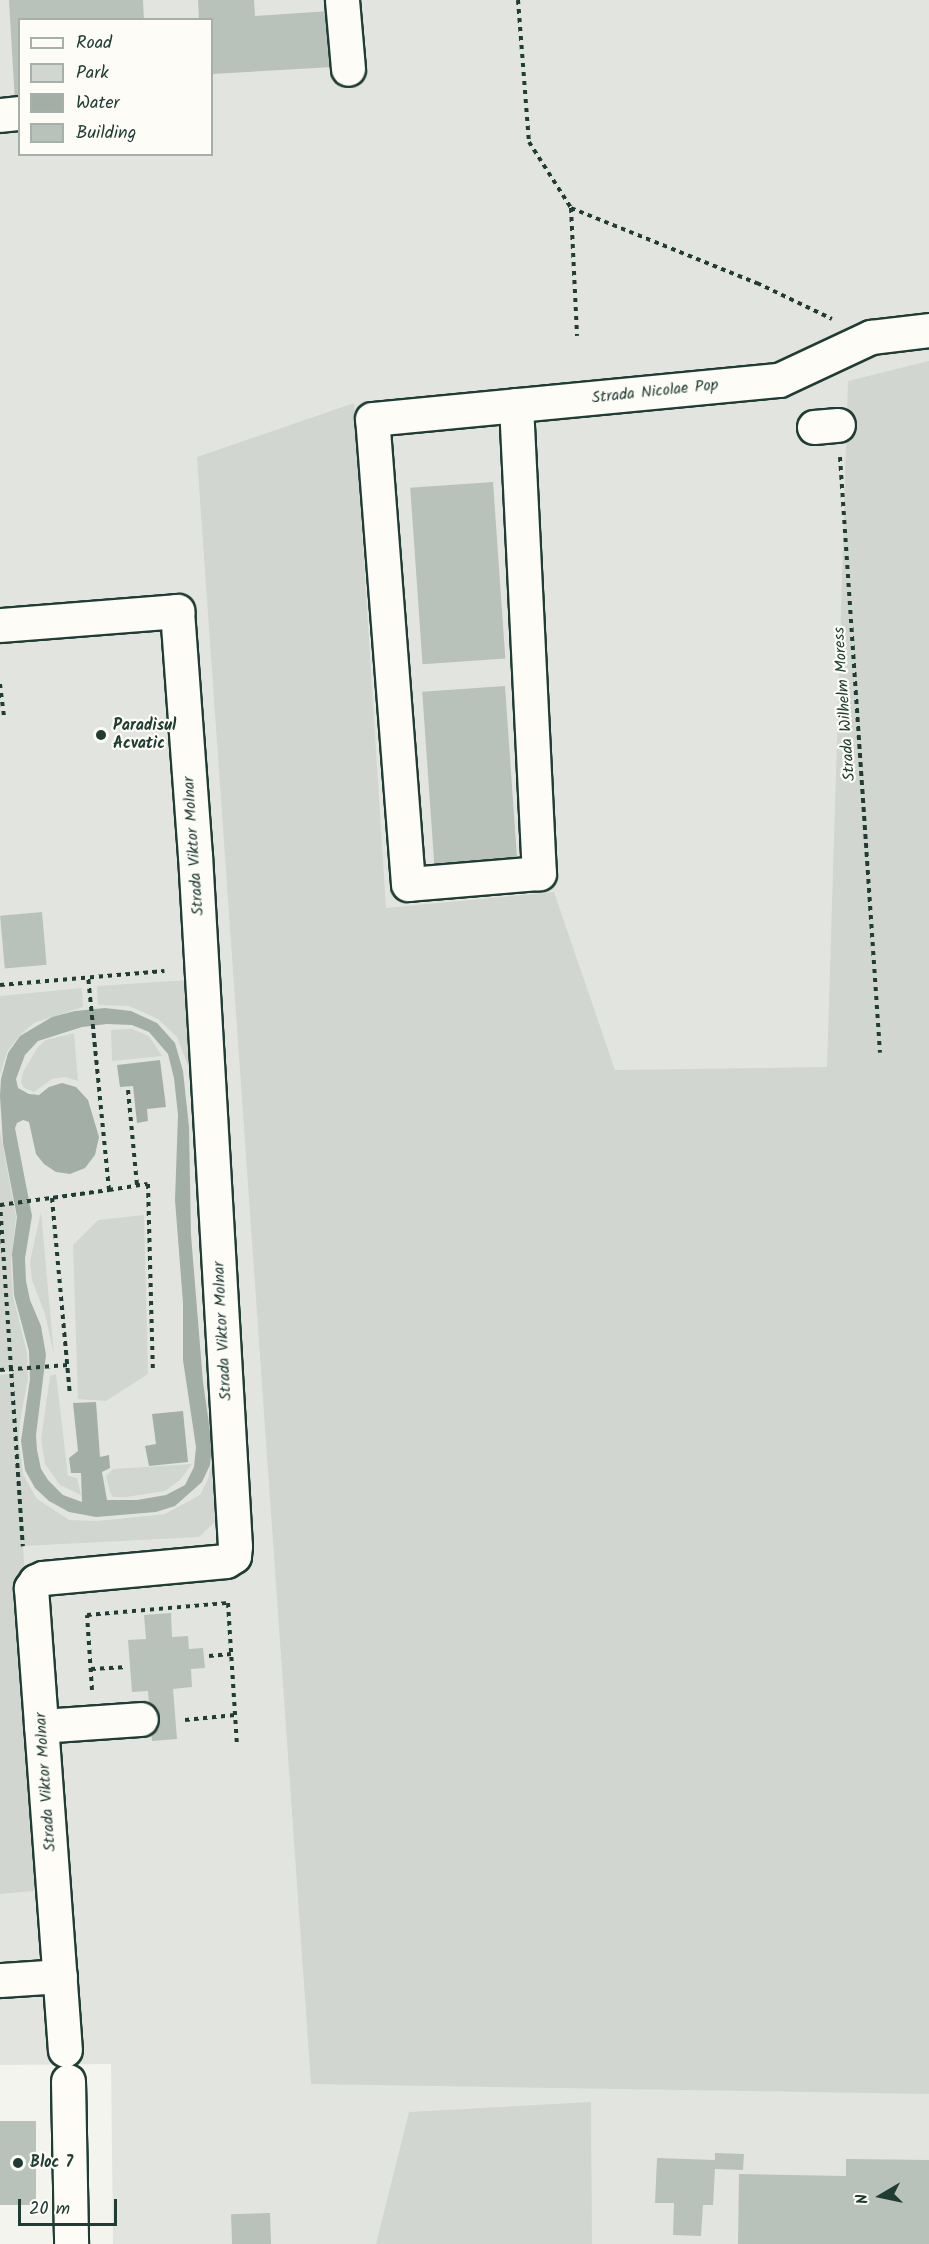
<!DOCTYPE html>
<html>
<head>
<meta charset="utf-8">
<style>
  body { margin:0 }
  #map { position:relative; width:929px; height:2244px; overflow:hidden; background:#f4f4ef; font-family:Kalam,sans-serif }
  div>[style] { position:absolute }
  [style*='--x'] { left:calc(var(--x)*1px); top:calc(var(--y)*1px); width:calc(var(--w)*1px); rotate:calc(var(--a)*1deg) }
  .built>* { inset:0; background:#e2e5df }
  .green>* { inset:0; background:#d1d6d1 }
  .water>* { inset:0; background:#a3aea7 }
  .building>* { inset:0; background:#b9c1bb; transform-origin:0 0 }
  .path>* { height:4px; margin-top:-2px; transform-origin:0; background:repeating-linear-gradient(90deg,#1f3d34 0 4.5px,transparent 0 9px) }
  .roads { filter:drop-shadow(2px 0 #1f3d34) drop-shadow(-2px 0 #1f3d34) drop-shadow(0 2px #1f3d34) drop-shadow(0 -2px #1f3d34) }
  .minor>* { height:33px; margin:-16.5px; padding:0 16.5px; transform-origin:16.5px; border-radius:16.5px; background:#fdfcf7 }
  .dots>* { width:16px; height:16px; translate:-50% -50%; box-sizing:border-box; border:3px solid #fdfcf7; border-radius:50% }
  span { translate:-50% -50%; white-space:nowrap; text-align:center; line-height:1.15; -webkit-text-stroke:4.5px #fdfcf7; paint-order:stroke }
  .street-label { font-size:16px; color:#1f3d34 }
  .poi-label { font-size:16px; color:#1f3d34; font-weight:700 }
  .left { translate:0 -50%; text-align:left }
  .legend { position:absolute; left:18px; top:18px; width:195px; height:138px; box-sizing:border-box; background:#fdfcf7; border:2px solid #a4b0a9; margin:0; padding:8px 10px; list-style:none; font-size:18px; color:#1f3d34 }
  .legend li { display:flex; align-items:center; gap:12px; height:30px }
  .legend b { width:30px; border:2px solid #a4b0a9 }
  .north { position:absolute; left:851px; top:2166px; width:60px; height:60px; -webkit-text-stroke:4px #fdfcf7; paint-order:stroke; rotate:261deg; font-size:16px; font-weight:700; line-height:24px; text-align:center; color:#1f3d34 }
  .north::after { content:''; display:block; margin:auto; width:21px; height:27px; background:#1f3d34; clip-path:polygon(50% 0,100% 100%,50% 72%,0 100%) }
  .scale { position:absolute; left:18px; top:2199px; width:99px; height:27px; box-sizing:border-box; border:3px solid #1f3d34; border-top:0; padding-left:8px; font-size:18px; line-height:21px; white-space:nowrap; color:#1f3d34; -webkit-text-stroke:4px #fdfcf7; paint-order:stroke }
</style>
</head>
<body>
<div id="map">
  <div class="built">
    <i style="clip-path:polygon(evenodd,0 0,929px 0,929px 2244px,113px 2244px,111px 2064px,0 2065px,0 0,20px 20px,212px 20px,212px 154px,20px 154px,20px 20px)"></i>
  </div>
  <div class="green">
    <i style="clip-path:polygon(929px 361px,929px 2094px,311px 2084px,197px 457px,354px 403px,386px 908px,554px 892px,615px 1070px,827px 1067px,848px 381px)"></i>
    <i style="clip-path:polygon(189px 980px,196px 1087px,177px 1037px,158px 1019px,129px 1006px,98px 1005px,97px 986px)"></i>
    <i style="clip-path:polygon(82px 988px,83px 1007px,34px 1023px,20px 1035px,7px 1052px,0 1075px,0 996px)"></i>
    <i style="clip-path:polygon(132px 1029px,149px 1036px,162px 1056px,112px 1061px,111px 1030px)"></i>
    <i style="clip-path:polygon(74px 1033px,78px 1081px,65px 1077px,52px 1079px,34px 1092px,24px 1088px,21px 1082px,23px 1072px,38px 1047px,46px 1040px)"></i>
    <i style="clip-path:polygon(0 1130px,16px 1217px,11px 1263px,13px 1296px,27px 1353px,28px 1379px,20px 1421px,19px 1442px,23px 1474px,36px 1498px,69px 1520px,98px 1521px,165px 1514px,200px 1495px,208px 1479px,214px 1454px,224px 1513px,199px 1537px,23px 1546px,46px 1890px,0 1894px,0 1375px,12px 1374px,12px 1371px,0 1370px)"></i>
    <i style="clip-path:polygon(41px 1212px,54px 1355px,45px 1314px,32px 1280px,30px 1261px)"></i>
    <i style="clip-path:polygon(144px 1215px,148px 1374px,106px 1401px,78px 1399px,73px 1245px,98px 1220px)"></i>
    <i style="clip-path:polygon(56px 1374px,68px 1476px,77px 1478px,81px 1495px,60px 1485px,45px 1464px,41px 1439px,50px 1376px)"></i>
    <i style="clip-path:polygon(192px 1464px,180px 1480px,165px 1491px,126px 1497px,113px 1497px,110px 1492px,106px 1476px,113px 1469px)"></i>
    <i style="clip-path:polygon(591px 2102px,592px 2244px,376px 2244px,409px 2112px)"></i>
  </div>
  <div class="water">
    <i style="clip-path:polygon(evenodd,105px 1008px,131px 1011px,157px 1023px,175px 1043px,183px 1071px,189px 1127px,191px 1235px,203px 1382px,212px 1445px,210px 1465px,202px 1482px,175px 1506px,156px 1512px,96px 1517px,69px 1512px,49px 1501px,35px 1488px,25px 1470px,21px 1441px,30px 1379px,29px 1351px,14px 1295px,12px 1254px,17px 1217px,3px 1143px,0 1096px,1px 1079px,8px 1053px,20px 1036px,52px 1017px,75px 1011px,105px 1008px,107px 1024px,132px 1025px,149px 1032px,168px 1054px,174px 1078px,178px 1115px,175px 1200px,183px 1303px,183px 1360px,196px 1447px,194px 1467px,185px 1485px,166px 1495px,137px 1500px,107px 1500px,102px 1472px,110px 1468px,109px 1455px,100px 1457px,96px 1402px,73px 1403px,78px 1451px,69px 1458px,71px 1473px,81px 1473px,82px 1502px,63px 1495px,48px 1480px,41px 1469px,37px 1450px,36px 1435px,46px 1355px,41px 1326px,30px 1300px,26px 1281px,25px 1258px,32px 1216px,15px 1128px,17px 1123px,23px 1120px,29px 1122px,36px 1154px,44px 1164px,56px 1172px,70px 1174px,85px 1168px,95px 1155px,99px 1137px,88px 1100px,76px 1087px,62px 1083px,49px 1087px,39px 1095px,29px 1094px,18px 1088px,16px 1079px,25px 1055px,38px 1041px,82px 1027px,107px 1024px)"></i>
    <i style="clip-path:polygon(160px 1060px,166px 1107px,147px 1109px,148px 1121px,137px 1123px,133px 1086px,120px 1087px,117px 1065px)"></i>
    <i style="clip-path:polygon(183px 1411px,188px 1462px,149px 1466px,145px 1446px,156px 1444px,152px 1414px)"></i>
  </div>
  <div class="building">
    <i style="clip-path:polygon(9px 0,143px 0,144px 20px,20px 20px,20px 103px,15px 103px)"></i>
    <i style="clip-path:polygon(198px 0,254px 0,255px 16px,330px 11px,332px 67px,212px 74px,212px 20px,199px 20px)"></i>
    <i style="left:493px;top:482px;width:177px;height:83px;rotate:86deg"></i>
    <i style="left:505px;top:686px;width:177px;height:83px;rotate:86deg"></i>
    <i style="left:42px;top:912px;width:53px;height:42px;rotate:85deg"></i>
    <i style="clip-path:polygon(171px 1613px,172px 1637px,188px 1636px,189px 1649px,203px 1648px,205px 1668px,191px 1669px,192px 1687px,173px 1689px,177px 1739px,152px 1741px,148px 1691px,132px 1692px,128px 1640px,146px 1639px,144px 1615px)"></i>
    <i style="left:0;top:2121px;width:36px;height:84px"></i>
    <i style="clip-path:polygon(715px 2153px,744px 2154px,743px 2170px,715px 2169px,713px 2205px,703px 2205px,701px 2236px,673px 2235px,674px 2203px,655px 2203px,657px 2158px,715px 2160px)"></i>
    <i style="clip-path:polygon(846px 2159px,929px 2160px,929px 2244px,738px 2244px,739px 2174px,846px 2176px)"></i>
    <i style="left:270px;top:2213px;width:31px;height:39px;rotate:88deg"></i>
  </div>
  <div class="path">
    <i style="--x:518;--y:0;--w:142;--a:85.6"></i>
    <i style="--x:529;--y:142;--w:78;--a:57.5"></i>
    <i style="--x:571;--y:208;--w:128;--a:87.3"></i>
    <i style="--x:571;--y:208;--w:201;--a:22"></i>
    <i style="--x:757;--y:283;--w:83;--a:25.6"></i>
    <i style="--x:840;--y:457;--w:597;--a:86.16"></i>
    <i style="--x:0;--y:684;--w:32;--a:83"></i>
    <i style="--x:0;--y:985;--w:165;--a:-4.9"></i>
    <i style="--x:128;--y:1090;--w:96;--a:84.6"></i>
    <i style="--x:109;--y:1190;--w:39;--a:-9"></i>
    <i style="--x:148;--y:1184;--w:188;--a:88.5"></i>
    <i style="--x:52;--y:1198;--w:197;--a:84.8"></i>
    <i style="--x:0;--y:1203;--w:344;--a:86.2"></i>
    <i style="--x:0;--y:1205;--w:110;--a:-7.8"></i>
    <i style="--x:109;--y:1190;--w:214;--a:-95.6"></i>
    <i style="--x:0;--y:1370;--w:68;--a:-4.2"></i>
    <i style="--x:209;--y:1656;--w:22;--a:-5"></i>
    <i style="--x:91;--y:1669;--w:33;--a:-3"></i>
    <i style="--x:92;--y:1690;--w:75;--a:-93.8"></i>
    <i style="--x:87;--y:1615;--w:142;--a:-4.9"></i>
    <i style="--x:228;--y:1603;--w:143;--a:86.4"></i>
    <i style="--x:185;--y:1720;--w:50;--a:-5.7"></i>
  </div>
  <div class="roads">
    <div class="minor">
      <i style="--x:342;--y:0;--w:69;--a:85"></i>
      <i style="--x:0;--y:115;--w:20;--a:-6"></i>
      <i style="--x:516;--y:405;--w:469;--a:87.2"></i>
      <i style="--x:539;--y:873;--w:131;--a:175.2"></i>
      <i style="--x:408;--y:884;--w:466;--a:-94.4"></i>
      <i style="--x:372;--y:419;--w:409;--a:-5.5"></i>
      <i style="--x:779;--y:380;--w:102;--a:-25.1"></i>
      <i style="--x:871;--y:337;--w:58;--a:-6.9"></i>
      <i style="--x:814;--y:427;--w:24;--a:-5"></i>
      <i style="--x:0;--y:625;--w:178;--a:-4.5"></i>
      <i style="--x:177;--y:611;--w:245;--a:85.8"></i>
      <i style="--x:195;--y:855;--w:692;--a:86.69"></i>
      <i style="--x:235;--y:1546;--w:10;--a:96"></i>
      <i style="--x:234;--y:1556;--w:9;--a:148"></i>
      <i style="--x:226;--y:1561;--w:184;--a:174.7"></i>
      <i style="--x:43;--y:1578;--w:8;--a:157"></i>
      <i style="--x:36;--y:1581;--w:9;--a:126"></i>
      <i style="--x:31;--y:1588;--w:463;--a:85.8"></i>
      <i style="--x:41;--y:1726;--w:100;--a:-4"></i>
      <i style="--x:0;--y:1980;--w:60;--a:-3.8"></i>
      <i style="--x:68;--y:2081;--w:163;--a:88.9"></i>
    </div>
  </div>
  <div class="dots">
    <i style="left:101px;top:735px;background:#1f3d34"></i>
    <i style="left:18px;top:2163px;background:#1f3d34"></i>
  </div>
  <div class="street-label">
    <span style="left:655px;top:392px;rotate:-6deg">Strada Nicolae Pop</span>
    <span style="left:845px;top:704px;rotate:-94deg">Strada Wilhelm Moress</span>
    <span style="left:194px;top:846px;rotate:-94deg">Strada Viktor Molnar</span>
    <span style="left:223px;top:1331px;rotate:-93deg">Strada Viktor Molnar</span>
    <span style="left:46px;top:1782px;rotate:-94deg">Strada Viktor Molnar</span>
  </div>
  <div class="poi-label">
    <span class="left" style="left:113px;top:735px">Paradisul<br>Acvatic</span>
    <span class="left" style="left:30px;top:2163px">Bloc 7</span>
  </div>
  <ul class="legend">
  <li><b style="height:8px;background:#fdfcf7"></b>Road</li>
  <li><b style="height:16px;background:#d1d6d1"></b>Park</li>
  <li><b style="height:16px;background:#a3aea7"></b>Water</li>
  <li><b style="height:16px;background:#b9c1bb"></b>Building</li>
  </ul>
  <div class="north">N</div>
  <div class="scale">20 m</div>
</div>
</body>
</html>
